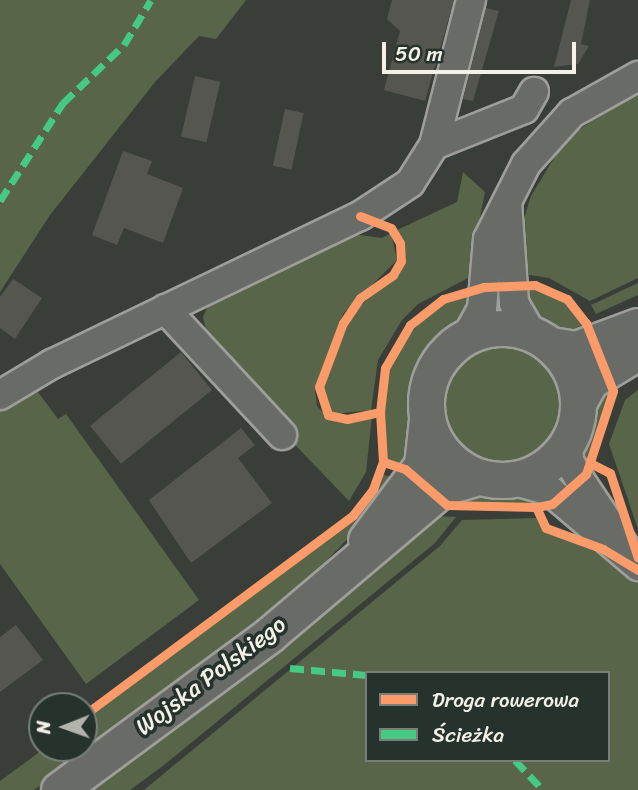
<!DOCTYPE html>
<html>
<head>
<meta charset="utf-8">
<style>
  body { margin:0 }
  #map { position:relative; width:638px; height:790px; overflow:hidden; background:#3a3e39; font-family:Sriracha,sans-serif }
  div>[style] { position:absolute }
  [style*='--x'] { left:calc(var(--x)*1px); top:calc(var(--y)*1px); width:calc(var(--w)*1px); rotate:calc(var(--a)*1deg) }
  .green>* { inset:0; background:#586549 }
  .round { border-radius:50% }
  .building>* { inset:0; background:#565650; transform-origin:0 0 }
  .roads { filter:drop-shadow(2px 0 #9e9f9b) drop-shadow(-2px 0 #9e9f9b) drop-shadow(0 2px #9e9f9b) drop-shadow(0 -2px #9e9f9b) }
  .minor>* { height:28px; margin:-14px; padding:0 14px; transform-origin:14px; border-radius:14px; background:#686b66 }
  .major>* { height:35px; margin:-17.5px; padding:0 17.5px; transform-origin:17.5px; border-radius:17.5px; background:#686b66 }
  .major>.ring { margin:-17.5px; padding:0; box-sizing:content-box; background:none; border:35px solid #686b66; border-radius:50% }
  .quiet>* { height:7px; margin-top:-3.5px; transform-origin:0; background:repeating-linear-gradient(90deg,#46c982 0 14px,transparent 0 21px) }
  .cycleway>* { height:9px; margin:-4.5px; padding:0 4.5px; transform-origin:4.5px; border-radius:4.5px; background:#fa9b69 }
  span { translate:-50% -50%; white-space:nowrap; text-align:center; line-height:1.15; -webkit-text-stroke:7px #26332d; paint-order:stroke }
  .street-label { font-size:24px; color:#f4f1e8 }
  .legend { position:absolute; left:365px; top:671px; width:245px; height:91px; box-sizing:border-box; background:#26332d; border:2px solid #787f78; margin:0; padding:9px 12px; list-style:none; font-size:21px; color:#f4f1e8 }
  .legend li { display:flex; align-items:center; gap:14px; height:35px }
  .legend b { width:35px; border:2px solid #787f78 }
  .north { position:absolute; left:28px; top:692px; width:70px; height:70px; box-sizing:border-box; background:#26332d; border:2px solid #787f78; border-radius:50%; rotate:269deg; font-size:19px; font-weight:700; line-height:28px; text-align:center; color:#f4f1e8 }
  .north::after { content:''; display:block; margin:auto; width:24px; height:32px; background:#b3b2ab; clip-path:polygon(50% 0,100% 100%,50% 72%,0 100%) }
  .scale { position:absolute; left:382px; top:42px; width:194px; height:32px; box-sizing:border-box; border:4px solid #f4f1e8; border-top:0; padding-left:9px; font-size:21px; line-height:24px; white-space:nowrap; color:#f4f1e8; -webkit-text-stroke:5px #26332d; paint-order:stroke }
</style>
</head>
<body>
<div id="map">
  <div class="green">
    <i style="clip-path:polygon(0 0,246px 0,216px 39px,199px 36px,155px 82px,50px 215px,0 292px)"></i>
    <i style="clip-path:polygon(638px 88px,638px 278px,590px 301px,549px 278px,524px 274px,519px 245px,523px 222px,531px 196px,565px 140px)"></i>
    <i style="clip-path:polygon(463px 172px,485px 192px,468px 278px,418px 304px,402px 320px,378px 360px,371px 410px,335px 414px,325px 405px,323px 385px,353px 313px,404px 264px,397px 230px,457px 202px)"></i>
    <i style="clip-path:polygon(391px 233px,397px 260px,343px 314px,315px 389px,317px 406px,328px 418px,348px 422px,372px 416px,366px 472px,349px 501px,278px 427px,207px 334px,203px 317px,208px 306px,352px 234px,382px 238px)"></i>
    <i style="clip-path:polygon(638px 283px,638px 295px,596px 314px,591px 305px)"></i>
    <i style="clip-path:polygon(523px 286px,561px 295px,579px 313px,590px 337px,552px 334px,537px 323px)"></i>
    <i style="clip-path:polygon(476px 292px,463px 321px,434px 345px,419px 368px,411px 398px,407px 468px,385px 461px,382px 393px,394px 352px,435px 306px)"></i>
    <i class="round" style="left:439px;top:343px;width:120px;height:120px"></i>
    <i style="clip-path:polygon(610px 384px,609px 404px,586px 472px,579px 441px,586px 414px)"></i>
    <i style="clip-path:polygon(638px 390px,638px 529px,609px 444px,625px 400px)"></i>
    <i style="clip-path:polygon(38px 392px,58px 419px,66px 414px,199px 600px,86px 684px,0 564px,0 410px)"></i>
    <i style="clip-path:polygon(380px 474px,392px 477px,361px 525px,305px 583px,232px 645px,34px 790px,0 790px,0 781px,45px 748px,84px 748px,84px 719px,356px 514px)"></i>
    <i style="clip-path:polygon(472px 489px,515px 491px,545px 503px,456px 505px,441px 500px)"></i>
    <i style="clip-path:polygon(435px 516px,456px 517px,435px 543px,164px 765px,130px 790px,82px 790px)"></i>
    <i style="clip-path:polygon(evenodd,536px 518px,542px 529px,617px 561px,638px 582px,638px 790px,144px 790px,440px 546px,462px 520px,536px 518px,367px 673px,608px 673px,608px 760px,367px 760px,367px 673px)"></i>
  </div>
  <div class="building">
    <i style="clip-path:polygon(392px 0,454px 0,425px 101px,384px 90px,400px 31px,387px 19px)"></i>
    <i style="clip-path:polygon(571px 0,590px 0,581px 44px,589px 46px,578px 64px,554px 67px)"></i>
    <i style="clip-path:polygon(486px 8px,499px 11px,473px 101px,463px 99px)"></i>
    <i style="left:195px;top:76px;width:26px;height:62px;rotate:13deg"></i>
    <i style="left:285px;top:109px;width:19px;height:58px;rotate:12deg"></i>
    <i style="clip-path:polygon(123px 151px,152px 161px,147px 174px,183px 188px,163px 243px,124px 228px,117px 245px,92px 235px)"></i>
    <i style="clip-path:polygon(13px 279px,42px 298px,15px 339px,0 328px,0 297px)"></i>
    <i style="left:181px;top:352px;width:49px;height:117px;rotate:51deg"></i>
    <i style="clip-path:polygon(241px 428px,255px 445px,238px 458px,272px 503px,191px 563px,149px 500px)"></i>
    <i style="clip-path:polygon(16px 625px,43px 660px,0 692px,0 637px)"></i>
  </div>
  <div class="roads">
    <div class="minor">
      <i style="--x:434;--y:145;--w:97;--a:-21.8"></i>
      <i style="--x:524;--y:109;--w:20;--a:-60"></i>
      <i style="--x:507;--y:202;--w:101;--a:86"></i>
      <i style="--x:514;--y:303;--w:34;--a:60"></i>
      <i style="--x:165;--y:309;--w:172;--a:47.1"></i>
      <i style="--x:467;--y:336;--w:31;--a:-61"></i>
      <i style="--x:482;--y:309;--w:70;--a:-85.1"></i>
      <i style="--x:488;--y:239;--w:84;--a:-63.1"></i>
      <i style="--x:526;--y:164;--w:69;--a:-48"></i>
      <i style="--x:572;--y:113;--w:76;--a:-29.3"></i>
      <i style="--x:0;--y:395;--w:61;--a:-30.8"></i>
      <i style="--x:52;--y:364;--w:342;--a:-25.7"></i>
      <i style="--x:360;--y:216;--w:60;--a:-33.4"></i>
      <i style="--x:410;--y:183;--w:45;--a:-57.7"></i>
      <i style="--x:434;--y:145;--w:150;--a:-75.7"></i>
      <i style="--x:568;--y:441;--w:20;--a:87"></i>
      <i style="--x:569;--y:461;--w:22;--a:60"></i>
      <i style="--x:580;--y:480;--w:90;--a:56.3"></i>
      <i style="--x:512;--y:480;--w:40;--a:16"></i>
      <i style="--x:550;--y:491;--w:116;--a:40.4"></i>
    </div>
    <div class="major">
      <i class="ring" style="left:426px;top:328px;width:117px;height:117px"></i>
      <i style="--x:551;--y:345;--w:25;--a:9"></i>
      <i style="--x:576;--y:349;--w:66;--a:-20.4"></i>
      <i style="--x:578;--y:403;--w:25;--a:-61"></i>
      <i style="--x:590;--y:381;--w:56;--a:-31.1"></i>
      <i style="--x:366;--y:540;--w:94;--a:-53.3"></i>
      <i style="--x:422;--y:465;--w:45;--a:-83.7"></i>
      <i style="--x:59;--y:790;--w:261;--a:-36.4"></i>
      <i style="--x:269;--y:635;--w:229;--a:-40.2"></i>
      <i style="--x:444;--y:487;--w:37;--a:-16"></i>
    </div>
  </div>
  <div class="quiet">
    <i style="--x:0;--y:201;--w:117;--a:-57.3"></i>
    <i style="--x:63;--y:103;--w:84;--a:-43.6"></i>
    <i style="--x:124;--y:45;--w:52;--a:-59"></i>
    <i style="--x:290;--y:668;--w:77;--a:5.2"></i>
    <i style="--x:515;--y:760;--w:41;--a:47"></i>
  </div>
  <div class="cycleway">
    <i style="--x:360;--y:216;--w:33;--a:21"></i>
    <i style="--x:391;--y:228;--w:17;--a:59"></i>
    <i style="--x:400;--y:243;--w:18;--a:87"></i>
    <i style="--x:401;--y:261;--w:16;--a:120"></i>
    <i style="--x:393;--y:275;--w:40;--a:145.1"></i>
    <i style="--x:360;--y:298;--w:30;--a:124"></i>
    <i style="--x:343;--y:323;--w:68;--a:110.6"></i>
    <i style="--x:319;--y:387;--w:29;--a:72"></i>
    <i style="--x:328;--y:415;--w:19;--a:12"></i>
    <i style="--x:347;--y:419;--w:34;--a:-12"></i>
    <i style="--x:380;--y:412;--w:44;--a:-83.5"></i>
    <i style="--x:385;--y:368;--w:50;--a:-59.8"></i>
    <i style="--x:410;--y:325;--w:42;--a:-38.2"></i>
    <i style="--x:443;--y:299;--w:43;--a:-16.3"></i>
    <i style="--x:484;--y:287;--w:51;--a:-2.2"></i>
    <i style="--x:535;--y:285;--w:35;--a:24"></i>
    <i style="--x:567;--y:299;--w:31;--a:52"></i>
    <i style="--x:586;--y:323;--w:73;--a:68.3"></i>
    <i style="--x:613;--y:391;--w:87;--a:108"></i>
    <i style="--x:586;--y:474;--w:45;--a:138.6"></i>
    <i style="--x:552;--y:504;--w:16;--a:169"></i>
    <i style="--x:536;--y:507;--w:89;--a:-178.7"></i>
    <i style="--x:447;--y:505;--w:55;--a:-139.4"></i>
    <i style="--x:405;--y:469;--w:23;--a:-162"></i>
    <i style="--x:383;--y:462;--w:50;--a:-93.4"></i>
    <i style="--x:592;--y:464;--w:20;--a:27"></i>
    <i style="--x:610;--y:473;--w:89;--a:71.8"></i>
    <i style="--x:536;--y:507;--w:23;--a:65"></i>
    <i style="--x:546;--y:528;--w:61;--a:20.2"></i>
    <i style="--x:603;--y:549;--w:41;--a:31"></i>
    <i style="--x:84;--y:715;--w:335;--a:-36.6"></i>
    <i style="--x:353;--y:515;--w:33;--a:-52"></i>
    <i style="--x:373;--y:489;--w:29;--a:-70"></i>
  </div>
  <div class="street-label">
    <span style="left:211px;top:676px;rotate:-37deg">Wojska Polskiego</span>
  </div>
  <ul class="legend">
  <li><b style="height:9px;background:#fa9b69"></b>Droga rowerowa</li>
  <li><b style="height:9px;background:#46c982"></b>Ścieżka</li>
  </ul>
  <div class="north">N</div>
  <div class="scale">50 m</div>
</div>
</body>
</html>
